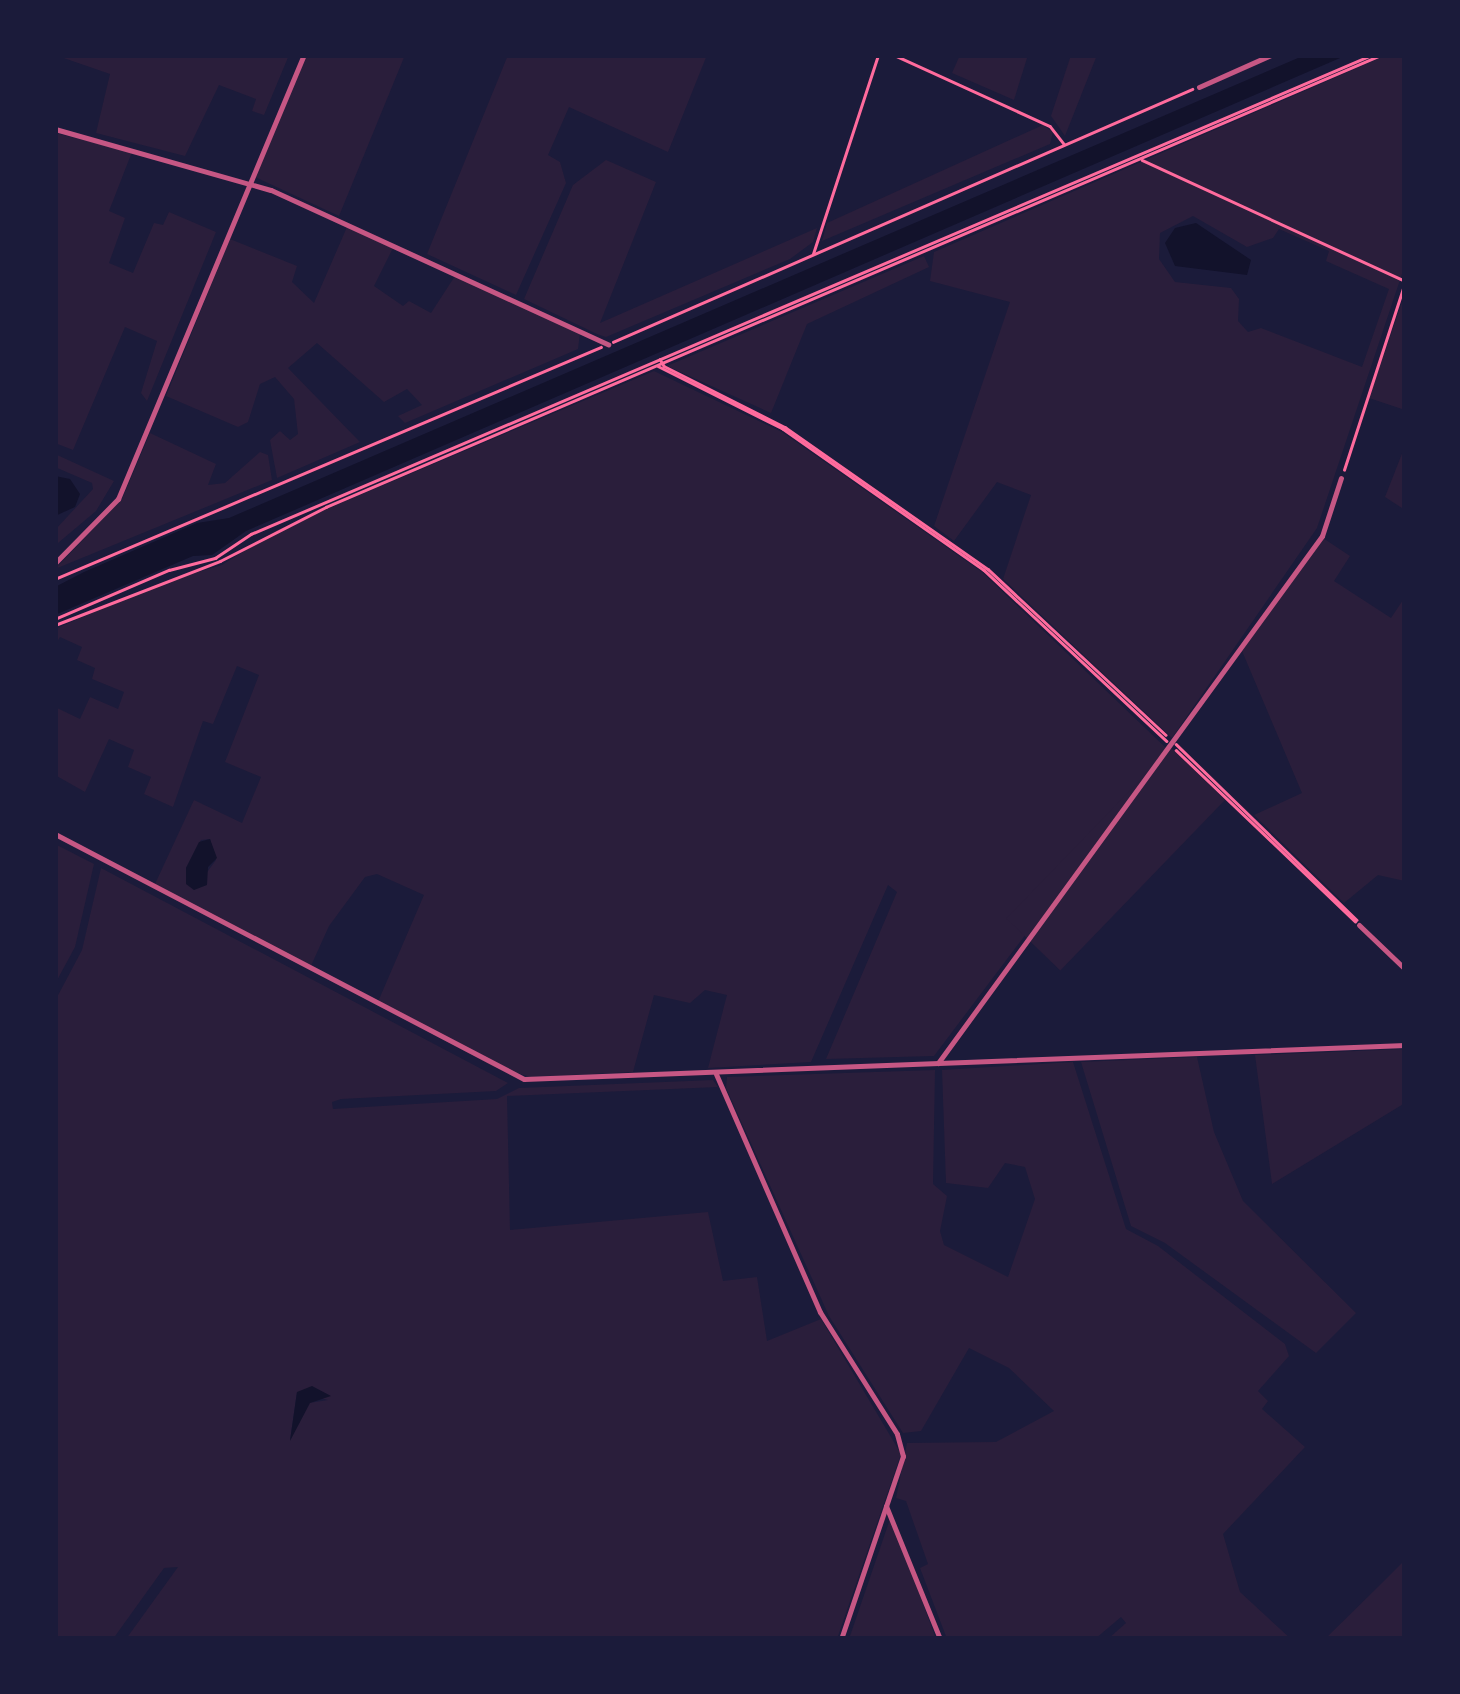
<!DOCTYPE html>
<html>
<head>
<meta charset="utf-8">
<style>
  body { margin:0 }
  #map { position:relative; width:1460px; height:1694px; overflow:hidden; background:#1b1b3a; font-family:Literata,serif }
  div>[style] { position:absolute }
  [style*='--x'] { left:calc(var(--x)*1px); top:calc(var(--y)*1px); width:calc(var(--w)*1px); rotate:calc(var(--a)*1deg) }
  .green>* { inset:0; background:#2a1e3b; transform-origin:0 0 }
  .water>* { inset:0; background:#12122b }
  .path>* { height:2.5px; margin:-1.25px; padding:0 1.25px; transform-origin:1.25px; border-radius:1.25px; background:#ff6b9d }
  .minor>* { height:5px; margin:-2.5px; padding:0 2.5px; transform-origin:2.5px; border-radius:2.5px; background:#c65784 }
  span { translate:-50% -50%; white-space:nowrap; text-align:center; line-height:1.15; -webkit-text-stroke:8px #1b1b3a; paint-order:stroke }
  .frame { position:absolute; inset:0; border:58px solid #1b1b3a; pointer-events:none }
</style>
</head>
<body>
<div id="map">
  <div class="green">
    <i style="clip-path:polygon(55px 55px,289px 55px,264px 115px,252px 111px,256px 99px,219px 85px,185px 156px,96px 133px,110px 74px)"></i>
    <i style="clip-path:polygon(304px 55px,405px 55px,339px 216px,255px 177px)"></i>
    <i style="clip-path:polygon(508px 55px,707px 55px,668px 152px,569px 107px,548px 155px,560px 162px,566px 183px,516px 295px,427px 254px)"></i>
    <i style="clip-path:polygon(960px 55px,1028px 55px,1014px 100px,952px 73px)"></i>
    <i style="clip-path:polygon(1071px 55px,1097px 55px,1065px 136px,1051px 116px)"></i>
    <i style="clip-path:polygon(evenodd,1387px 55px,1405px 55px,1405px 265px,1317px 528px,1172px 738px,1003px 579px,1031px 495px,997px 482px,954px 541px,934px 526px,1010px 302px,930px 281px,934px 252px,1387px 55px,1193px 216px,1247px 247px,1273px 238px,1279px 229px,1329px 251px,1326px 261px,1389px 289px,1362px 367px,1261px 328px,1248px 332px,1238px 321px,1239px 299px,1231px 288px,1175px 282px,1159px 259px,1160px 233px,1193px 216px)"></i>
    <i style="clip-path:polygon(1043px 125px,1053px 132px,1050px 144px,822px 241px,827px 223px)"></i>
    <i style="clip-path:polygon(55px 133px,132px 152px,109px 211px,125px 218px,109px 263px,133px 273px,154px 223px,163px 225px,169px 212px,216px 232px,147px 401px,141px 393px,157px 341px,125px 327px,73px 450px,55px 443px)"></i>
    <i style="clip-path:polygon(606px 160px,656px 182px,600px 323px,817px 228px,813px 242px,790px 259px,606px 337px,597px 334px,524px 299px,573px 185px)"></i>
    <i style="clip-path:polygon(347px 227px,393px 248px,374px 286px,403px 306px,409px 301px,431px 313px,455px 276px,580px 333px,578px 349px,405px 423px,398px 416px,422px 405px,407px 389px,384px 402px,317px 343px,288px 368px,360px 442px,277px 478px,270px 440px,280px 431px,290px 440px,298px 434px,294px 399px,275px 377px,260px 384px,248px 422px,238px 427px,166px 396px,230px 239px,297px 266px,292px 282px,314px 303px)"></i>
    <i style="clip-path:polygon(924px 256px,929px 267px,807px 324px,771px 413px,667px 366px)"></i>
    <i style="clip-path:polygon(1405px 293px,1405px 410px,1369px 398px)"></i>
    <i style="clip-path:polygon(evenodd,654px 371px,782px 432px,982px 572px,1166px 748px,934px 1056px,826px 1059px,897px 892px,888px 885px,811px 1062px,708px 1068px,727px 995px,705px 990px,690px 1003px,654px 995px,633px 1072px,531px 1077px,494px 1067px,377px 1004px,424px 895px,377px 874px,365px 877px,329px 926px,310px 968px,155px 884px,194px 800px,242px 823px,261px 777px,225px 762px,259px 675px,237px 666px,213px 724px,203px 721px,173px 807px,144px 794px,151px 777px,128px 767px,134px 750px,109px 739px,85px 792px,55px 775px,55px 707px,80px 719px,90px 697px,118px 709px,124px 692px,92px 679px,95px 668px,77px 660px,82px 647px,60px 637px,55px 645px,55px 629px,161px 583px,222px 565px,277px 530px,654px 371px,210px 839px,216px 860px,194px 890px,186px 868px,201px 840px,210px 839px)"></i>
    <i style="clip-path:polygon(150px 433px,216px 464px,208px 485px,225px 483px,260px 452px,268px 455px,272px 480px,55px 569px,122px 499px)"></i>
    <i style="clip-path:polygon(1405px 446px,1405px 510px,1385px 497px)"></i>
    <i style="clip-path:polygon(55px 454px,114px 481px,96px 511px,58px 543px,55px 530px,93px 489px,92px 483px,55px 467px)"></i>
    <i style="clip-path:polygon(1323px 538px,1350px 556px,1334px 581px,1391px 618px,1405px 597px,1405px 881px,1378px 875px,1344px 903px,1254px 815px,1302px 793px,1242px 651px)"></i>
    <i style="left:1171px;top:748px;width:75px;height:237px;rotate:44deg"></i>
    <i style="clip-path:polygon(55px 844px,94px 864px,75px 947px,55px 984px)"></i>
    <i style="clip-path:polygon(evenodd,101px 868px,508px 1083px,496px 1091px,341px 1099px,332px 1102px,333px 1109px,497px 1099px,519px 1088px,713px 1080px,718px 1087px,507px 1096px,510px 1230px,708px 1212px,723px 1281px,757px 1277px,767px 1341px,821px 1319px,901px 1454px,837px 1639px,126px 1639px,178px 1567px,164px 1568px,113px 1639px,55px 1639px,55px 1001px,82px 950px,101px 868px,297px 1392px,328px 1400px,309px 1403px,290px 1440px,297px 1392px)"></i>
    <i style="clip-path:polygon(1405px 1049px,1405px 1103px,1272px 1184px,1255px 1055px)"></i>
    <i style="clip-path:polygon(1197px 1057px,1214px 1132px,1243px 1201px,1356px 1313px,1316px 1353px,1165px 1243px,1131px 1226px,1081px 1062px)"></i>
    <i style="clip-path:polygon(1073px 1062px,1126px 1229px,1158px 1246px,1285px 1344px,1289px 1356px,1258px 1391px,1268px 1401px,1262px 1409px,1305px 1447px,1223px 1534px,1240px 1592px,1291px 1639px,1108px 1639px,1126px 1623px,1121px 1617px,1095px 1639px,947px 1639px,920px 1568px,928px 1564px,906px 1501px,896px 1498px,907px 1443px,996px 1442px,1054px 1411px,1009px 1368px,969px 1348px,921px 1431px,903px 1433px,829px 1316px,726px 1088px,727px 1077px,935px 1070px,933px 1184px,947px 1196px,940px 1231px,944px 1245px,1008px 1277px,1035px 1199px,1025px 1167px,1005px 1163px,988px 1188px,946px 1183px,942px 1070px)"></i>
    <i style="clip-path:polygon(890px 1519px,893px 1522px,936px 1639px,849px 1639px)"></i>
    <i style="clip-path:polygon(1405px 1560px,1405px 1639px,1325px 1639px,1384px 1581px)"></i>
  </div>
  <div class="water">
    <i style="clip-path:polygon(1305px 55px,1347px 55px,246px 531px,212px 555px,193px 556px,55px 615px,55px 587px,84px 572px,197px 523px,229px 518px)"></i>
    <i style="clip-path:polygon(1196px 223px,1251px 260px,1247px 275px,1175px 266px,1165px 243px,1175px 228px)"></i>
    <i style="clip-path:polygon(55px 476px,70px 479px,80px 494px,75px 507px,55px 516px)"></i>
    <i style="clip-path:polygon(210px 839px,217px 858px,208px 867px,207px 885px,194px 890px,186px 884px,186px 868px,199px 842px)"></i>
    <i style="clip-path:polygon(312px 1386px,331px 1396px,310px 1403px,290px 1441px,297px 1392px)"></i>
  </div>
  <div class="path">
    <i style="--x:894;--y:55;--w:171;--a:24.5"></i>
    <i style="--x:1050;--y:126;--w:23;--a:52"></i>
    <i style="--x:1142;--y:160;--w:289;--a:24.7"></i>
    <i style="--x:813;--y:254;--w:209;--a:-71.9"></i>
    <i style="--x:613;--y:342;--w:632;--a:-23.6"></i>
    <i style="--x:660;--y:359;--w:8;--a:60"></i>
    <i style="--x:664;--y:366;--w:136;--a:26.8"></i>
    <i style="--x:785;--y:427;--w:248;--a:35"></i>
    <i style="--x:988;--y:569;--w:243;--a:43"></i>
    <i style="--x:658;--y:366;--w:139;--a:26.6"></i>
    <i style="--x:782;--y:428;--w:247;--a:35.1"></i>
    <i style="--x:984;--y:570;--w:250;--a:43.1"></i>
    <i style="--x:1344;--y:470;--w:198;--a:-72"></i>
    <i style="--x:55;--y:579;--w:593;--a:-23.02"></i>
    <i style="--x:55;--y:619;--w:124;--a:-23.3"></i>
    <i style="--x:169;--y:570;--w:48;--a:-14.6"></i>
    <i style="--x:215;--y:558;--w:43;--a:-33.7"></i>
    <i style="--x:251;--y:534;--w:1219;--a:-23.14"></i>
    <i style="--x:55;--y:625;--w:177;--a:-21.2"></i>
    <i style="--x:220;--y:561;--w:119;--a:-27"></i>
    <i style="--x:326;--y:507;--w:1148;--a:-23.19"></i>
    <i style="--x:1176;--y:744;--w:252;--a:44.2"></i>
    <i style="--x:1176;--y:750;--w:248;--a:43.7"></i>
  </div>
  <div class="minor">
    <i style="--x:1199;--y:87;--w:79;--a:-24"></i>
    <i style="--x:55;--y:129;--w:224;--a:15.8"></i>
    <i style="--x:271;--y:190;--w:371;--a:24.6"></i>
    <i style="--x:55;--y:563;--w:90;--a:-45.5"></i>
    <i style="--x:118;--y:499;--w:481;--a:-67.3"></i>
    <i style="--x:55;--y:834;--w:529;--a:27.58"></i>
    <i style="--x:524;--y:1079;--w:882;--a:-2.21"></i>
    <i style="--x:1359;--y:925;--w:64;--a:43.7"></i>
    <i style="--x:938;--y:1063;--w:652;--a:-53.92"></i>
    <i style="--x:1322;--y:536;--w:61;--a:-71.9"></i>
    <i style="--x:716;--y:1074;--w:260;--a:66.4"></i>
    <i style="--x:820;--y:1312;--w:144;--a:57.7"></i>
    <i style="--x:897;--y:1434;--w:23;--a:75"></i>
    <i style="--x:903;--y:1456;--w:193;--a:108.7"></i>
    <i style="--x:886;--y:1506;--w:144;--a:67.9"></i>
  </div>
  <div class="frame"></div>
</div>
</body>
</html>
